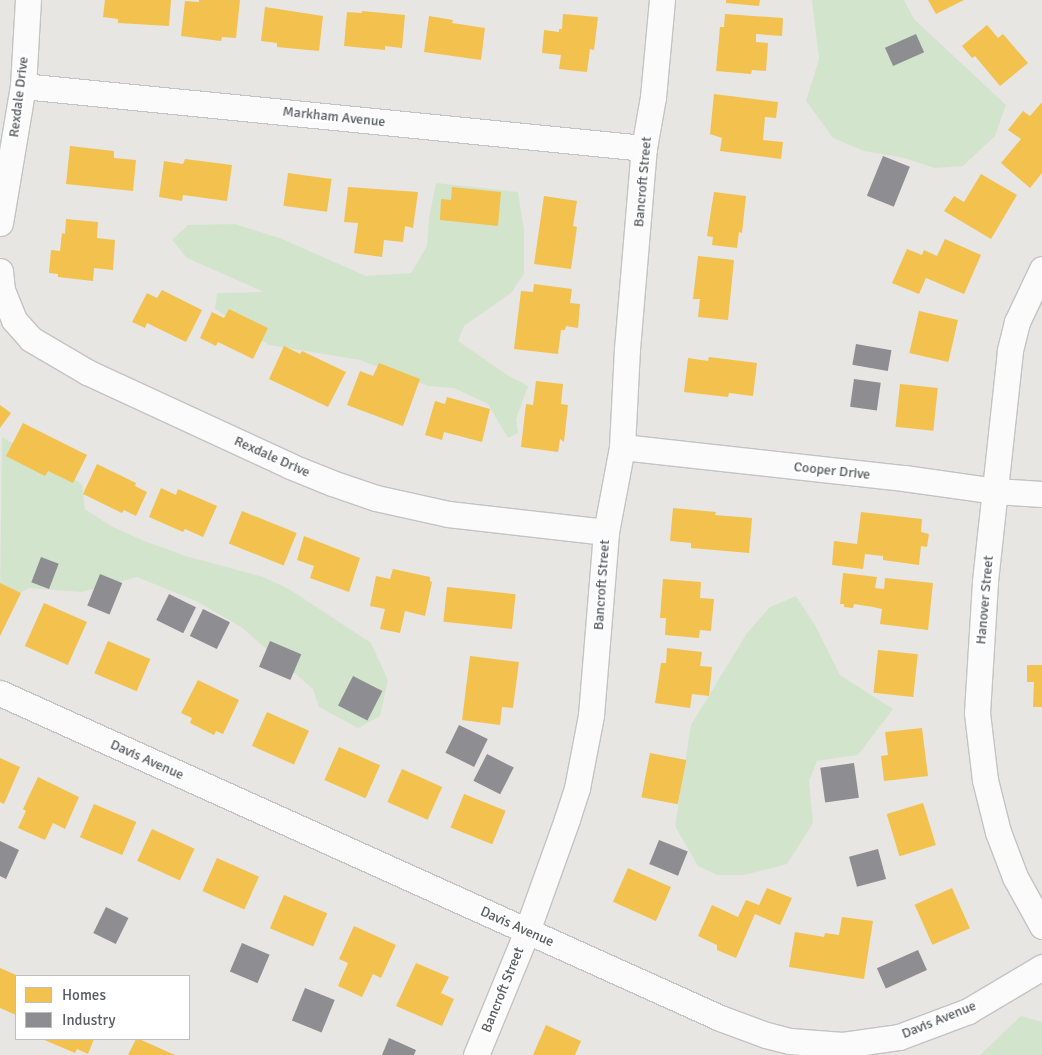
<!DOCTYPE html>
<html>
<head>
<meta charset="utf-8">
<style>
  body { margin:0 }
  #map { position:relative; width:1042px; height:1055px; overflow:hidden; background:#e8e6e2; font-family:Signika,sans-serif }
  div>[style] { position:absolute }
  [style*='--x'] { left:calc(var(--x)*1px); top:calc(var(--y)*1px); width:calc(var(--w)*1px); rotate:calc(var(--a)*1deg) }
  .green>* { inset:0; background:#d3e4cd }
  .homes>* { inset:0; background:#f2c14e; transform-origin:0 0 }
  .industry>* { inset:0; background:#8d8d92; transform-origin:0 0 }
  .roads { filter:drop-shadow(1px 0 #c3c3c3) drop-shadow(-1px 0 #c3c3c3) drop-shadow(0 1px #c3c3c3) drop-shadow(0 -1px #c3c3c3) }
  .street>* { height:25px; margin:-12.5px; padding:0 12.5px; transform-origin:12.5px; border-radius:12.5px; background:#fcfbfb }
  span { translate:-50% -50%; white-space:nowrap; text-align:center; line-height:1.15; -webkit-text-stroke:5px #fff; paint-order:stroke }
  .street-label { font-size:14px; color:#585d60 }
  .legend { position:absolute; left:15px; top:975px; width:175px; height:65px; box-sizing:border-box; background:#fff; border:1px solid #bcbebf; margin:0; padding:6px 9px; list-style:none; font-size:15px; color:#585d60 }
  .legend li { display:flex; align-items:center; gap:10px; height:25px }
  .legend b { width:25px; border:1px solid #bcbebf }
</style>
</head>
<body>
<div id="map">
  <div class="green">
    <i style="clip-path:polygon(812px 0,904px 0,914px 19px,1006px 105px,995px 136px,963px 166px,935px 168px,904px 158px,864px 151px,833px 138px,806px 101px,819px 59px)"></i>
    <i style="clip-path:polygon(436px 183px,518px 192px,524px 230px,524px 274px,511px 293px,464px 326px,458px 341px,509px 376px,528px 386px,516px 419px,518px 433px,508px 438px,488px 404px,454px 388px,428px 386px,360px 360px,269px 345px,215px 309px,217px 293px,264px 292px,187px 258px,172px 240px,188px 225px,235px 224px,282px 239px,366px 276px,411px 273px,427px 246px,429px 218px)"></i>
    <i style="clip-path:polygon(2px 437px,82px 484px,85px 509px,111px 526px,144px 541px,189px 557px,263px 577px,289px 589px,371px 643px,388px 680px,380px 716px,358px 728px,319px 707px,313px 689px,241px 627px,196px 601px,137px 577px,82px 592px,29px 588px,0 603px)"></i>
    <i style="clip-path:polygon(796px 596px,815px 625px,840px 675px,893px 709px,858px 755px,817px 761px,809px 781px,813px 823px,787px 864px,744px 875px,717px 875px,698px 866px,675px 826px,691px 725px,747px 633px,770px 607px)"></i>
    <i style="clip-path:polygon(1021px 1016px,1042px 1022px,1042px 1055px,980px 1055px)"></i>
  </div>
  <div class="homes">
    <i style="clip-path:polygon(105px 0,171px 0,169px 26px,118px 23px,118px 19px,103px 17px)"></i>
    <i style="clip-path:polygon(199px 0,240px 0,236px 38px,222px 37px,221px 41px,181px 36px,185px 1px,199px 2px)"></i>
    <i style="clip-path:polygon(726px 0,760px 0,759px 6px,726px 3px)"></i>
    <i style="clip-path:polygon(928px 0,964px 0,936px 14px)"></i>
    <i style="clip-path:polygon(265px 7px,323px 16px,319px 51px,277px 47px,277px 43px,261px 41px)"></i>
    <i style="clip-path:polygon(362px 11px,405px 15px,402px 48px,385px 46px,385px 50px,344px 46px,347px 12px,362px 13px)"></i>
    <i style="clip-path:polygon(563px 14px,598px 17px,594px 50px,590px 49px,587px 72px,559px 69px,561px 55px,542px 53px,544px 30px,559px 32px,559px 29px,562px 29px)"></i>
    <i style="clip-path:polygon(725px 14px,783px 18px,782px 36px,756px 34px,756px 42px,768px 43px,766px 71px,752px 70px,751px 74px,716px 71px,720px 27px,724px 27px)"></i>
    <i style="clip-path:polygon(429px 16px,453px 20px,452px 23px,485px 28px,481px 60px,424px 52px)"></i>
    <i style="clip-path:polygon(987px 25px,998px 38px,1003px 34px,1028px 63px,1000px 86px,975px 56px,972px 58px,962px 46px)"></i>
    <i style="clip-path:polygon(714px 94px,778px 102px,776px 118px,765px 117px,763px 140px,783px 142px,781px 159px,720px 151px,722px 138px,710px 134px)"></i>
    <i style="clip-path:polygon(1042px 102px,1042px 173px,1030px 188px,1001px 163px,1021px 139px,1008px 130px,1023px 111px,1030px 116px)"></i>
    <i style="clip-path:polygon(70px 146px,114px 151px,114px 158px,136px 160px,133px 191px,66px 184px)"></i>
    <i style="clip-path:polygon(185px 159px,232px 165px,227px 201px,183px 195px,182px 201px,159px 197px,164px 161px,183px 164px)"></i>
    <i style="left:288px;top:173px;width:44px;height:33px;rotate:8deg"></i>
    <i style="clip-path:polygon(981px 174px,1017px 195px,991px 239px,944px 211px,954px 196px,964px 202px)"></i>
    <i style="clip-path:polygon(348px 187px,418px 192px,413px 228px,405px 226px,403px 242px,384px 240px,382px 257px,354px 253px,358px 223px,344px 222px)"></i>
    <i style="clip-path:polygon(452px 187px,501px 192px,498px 226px,440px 220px,441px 199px,451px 200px)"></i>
    <i style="clip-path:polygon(714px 192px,746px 196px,742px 233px,739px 232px,737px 248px,712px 245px,713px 237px,707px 236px)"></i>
    <i style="clip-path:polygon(544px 196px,577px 201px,573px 226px,577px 227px,571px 269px,534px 264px)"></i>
    <i style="clip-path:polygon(66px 219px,98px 222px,97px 238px,115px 240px,113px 270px,94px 268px,93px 281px,58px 277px,58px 274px,49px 273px,51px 250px,60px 251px,62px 233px,65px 234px)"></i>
    <i style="clip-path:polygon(945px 239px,981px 255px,964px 294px,926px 278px,919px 294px,892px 283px,907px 249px,922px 255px,924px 250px,937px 256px)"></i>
    <i style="clip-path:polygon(698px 256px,734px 260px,728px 320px,698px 317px,700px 299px,693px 299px)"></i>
    <i style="clip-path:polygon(534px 284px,572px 289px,570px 303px,580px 304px,578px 328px,566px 326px,565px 330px,561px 330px,558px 354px,514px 349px,521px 291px,533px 292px)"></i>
    <i style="clip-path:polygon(162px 290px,202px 310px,186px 342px,147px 323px,145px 328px,132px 322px,147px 293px,157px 298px)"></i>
    <i style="clip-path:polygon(229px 309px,268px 328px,253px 359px,218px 342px,216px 346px,200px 338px,212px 312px,224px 318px)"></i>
    <i style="left:919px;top:311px;width:40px;height:43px;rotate:13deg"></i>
    <i style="clip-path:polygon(284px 346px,300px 354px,302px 351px,346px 372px,328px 407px,269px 379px)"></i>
    <i style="clip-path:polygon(709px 357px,757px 363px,753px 396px,729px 393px,728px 397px,684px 392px,688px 358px,708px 361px)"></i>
    <i style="clip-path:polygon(379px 363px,420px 379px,403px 426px,347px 405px,360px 371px,373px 376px)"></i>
    <i style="clip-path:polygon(536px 381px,563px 384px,561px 404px,568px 405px,564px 442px,560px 439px,558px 452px,521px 447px,526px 404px,533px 405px)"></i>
    <i style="left:900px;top:384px;width:38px;height:43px;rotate:6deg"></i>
    <i style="clip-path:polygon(447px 397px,490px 409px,482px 442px,444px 432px,442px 440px,425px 435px,435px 401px,445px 404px)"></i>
    <i style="clip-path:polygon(0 405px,11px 413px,0 428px)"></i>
    <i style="clip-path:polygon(23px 423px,87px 455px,73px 483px,48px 471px,45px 476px,6px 456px)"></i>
    <i style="clip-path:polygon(97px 464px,136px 483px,135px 486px,147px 492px,136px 516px,124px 510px,122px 513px,83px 494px)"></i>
    <i style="clip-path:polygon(161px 488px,176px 495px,178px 489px,217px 506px,203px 537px,185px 529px,183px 532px,149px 517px)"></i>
    <i style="clip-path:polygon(673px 508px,716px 512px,715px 515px,752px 518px,749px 553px,691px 548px,691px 543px,670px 541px)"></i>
    <i style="left:242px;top:511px;width:59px;height:35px;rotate:22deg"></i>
    <i style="clip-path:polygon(861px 512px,922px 519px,921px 532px,929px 534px,927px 547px,921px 546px,919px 565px,883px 560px,883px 556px,865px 554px,863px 569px,832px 565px,834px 541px,857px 544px)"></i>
    <i style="clip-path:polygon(304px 536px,360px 558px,349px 592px,310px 578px,314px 566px,297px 560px)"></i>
    <i style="clip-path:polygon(393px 569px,430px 577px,430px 581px,432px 582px,425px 616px,405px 611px,400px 633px,380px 629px,385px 609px,370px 606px,376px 576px,390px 579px)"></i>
    <i style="clip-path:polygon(843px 573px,877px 577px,875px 588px,884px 589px,885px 578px,933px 583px,928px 630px,880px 624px,882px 609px,873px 607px,854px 604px,853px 608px,844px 607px,844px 604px,840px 604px)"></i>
    <i style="clip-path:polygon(663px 579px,701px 582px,700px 598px,714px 599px,711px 631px,700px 630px,699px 638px,665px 635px,666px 618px,660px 618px)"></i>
    <i style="clip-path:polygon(0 583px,21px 593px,0 636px)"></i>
    <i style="left:447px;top:587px;width:69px;height:35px;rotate:6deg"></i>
    <i style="left:44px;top:603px;width:47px;height:47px;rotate:24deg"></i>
    <i style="left:108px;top:641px;width:46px;height:35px;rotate:23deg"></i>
    <i style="clip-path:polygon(667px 648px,702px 652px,700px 666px,712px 667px,709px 696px,692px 694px,690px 708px,655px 703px,661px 663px,666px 663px)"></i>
    <i style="left:878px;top:650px;width:40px;height:43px;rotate:6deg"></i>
    <i style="clip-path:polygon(470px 656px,519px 662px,513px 708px,502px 707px,500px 725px,462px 720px)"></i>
    <i style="clip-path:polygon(1027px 665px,1042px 665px,1042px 707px,1033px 707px,1034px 682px,1027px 682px)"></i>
    <i style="clip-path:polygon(198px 680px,239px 700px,223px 734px,216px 731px,214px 735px,190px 723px,192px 718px,181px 713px)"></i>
    <i style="left:267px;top:712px;width:46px;height:37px;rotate:24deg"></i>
    <i style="clip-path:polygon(922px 728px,928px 776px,884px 781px,881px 756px,888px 755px,885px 732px)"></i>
    <i style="left:339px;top:747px;width:45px;height:36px;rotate:24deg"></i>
    <i style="left:650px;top:753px;width:37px;height:45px;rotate:11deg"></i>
    <i style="clip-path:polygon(0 758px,20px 767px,4px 804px,0 802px)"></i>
    <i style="left:402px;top:769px;width:44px;height:36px;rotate:24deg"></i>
    <i style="clip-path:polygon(38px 777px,79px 797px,65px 829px,53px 823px,45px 840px,18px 828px,26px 811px,23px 809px)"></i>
    <i style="left:464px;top:794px;width:45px;height:36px;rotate:22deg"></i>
    <i style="left:923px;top:803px;width:44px;height:38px;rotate:73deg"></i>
    <i style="left:94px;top:804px;width:46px;height:36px;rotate:23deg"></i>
    <i style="left:152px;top:829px;width:47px;height:35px;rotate:25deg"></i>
    <i style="left:217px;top:858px;width:46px;height:36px;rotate:24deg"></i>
    <i style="left:628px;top:868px;width:47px;height:37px;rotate:24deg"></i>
    <i style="clip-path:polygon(767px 888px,792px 898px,780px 925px,755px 914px,736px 958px,717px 950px,717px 945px,698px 936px,712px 905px,738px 917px,746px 900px,759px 905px)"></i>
    <i style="left:952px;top:888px;width:44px;height:41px;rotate:66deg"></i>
    <i style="left:284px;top:895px;width:47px;height:36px;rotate:23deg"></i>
    <i style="clip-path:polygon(842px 917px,873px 921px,864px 979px,789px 967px,795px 932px,824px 937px,825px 933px,839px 935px)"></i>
    <i style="clip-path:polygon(354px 926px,396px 945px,381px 978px,373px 974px,362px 997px,338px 986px,348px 963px,339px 959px)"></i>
    <i style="clip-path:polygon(416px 963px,449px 977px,441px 993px,454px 999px,442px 1026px,396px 1006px)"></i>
    <i style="clip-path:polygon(0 968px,16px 975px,16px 1015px,0 1008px)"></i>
    <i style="clip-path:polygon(546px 1025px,581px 1041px,575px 1055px,533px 1055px)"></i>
    <i style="clip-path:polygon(42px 1039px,94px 1039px,88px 1054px,77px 1049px,75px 1053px)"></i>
    <i style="clip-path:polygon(136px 1039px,139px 1039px,175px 1055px,128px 1055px)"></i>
  </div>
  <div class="industry">
    <i style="left:916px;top:34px;width:20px;height:34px;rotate:66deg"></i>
    <i style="left:883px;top:156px;width:29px;height:43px;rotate:22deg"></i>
    <i style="left:856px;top:344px;width:36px;height:21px;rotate:10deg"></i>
    <i style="left:854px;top:379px;width:27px;height:28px;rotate:8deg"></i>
    <i style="left:41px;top:557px;width:19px;height:27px;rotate:21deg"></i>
    <i style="left:100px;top:574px;width:24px;height:34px;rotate:22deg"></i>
    <i style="left:169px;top:594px;width:30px;height:29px;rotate:26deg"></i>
    <i style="left:203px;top:609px;width:30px;height:30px;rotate:26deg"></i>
    <i style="left:270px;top:641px;width:34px;height:28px;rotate:23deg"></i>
    <i style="left:353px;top:676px;width:33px;height:33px;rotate:27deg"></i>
    <i style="left:459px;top:725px;width:32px;height:31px;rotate:26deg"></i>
    <i style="left:487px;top:754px;width:30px;height:30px;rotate:27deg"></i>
    <i style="left:854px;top:763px;width:35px;height:34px;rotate:82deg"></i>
    <i style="left:659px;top:840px;width:31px;height:26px;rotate:22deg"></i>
    <i style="clip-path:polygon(0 841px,19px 850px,6px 879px,0 876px)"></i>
    <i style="left:878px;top:849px;width:31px;height:30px;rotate:75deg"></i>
    <i style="left:106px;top:907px;width:25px;height:29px;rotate:26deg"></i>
    <i style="left:242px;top:943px;width:30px;height:31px;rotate:23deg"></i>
    <i style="left:918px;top:950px;width:22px;height:45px;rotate:66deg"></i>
    <i style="left:305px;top:988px;width:32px;height:35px;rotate:22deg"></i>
    <i style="clip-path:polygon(389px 1038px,416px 1050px,414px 1055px,382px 1055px)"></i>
  </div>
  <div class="roads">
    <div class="street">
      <i style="--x:23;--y:86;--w:624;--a:5.7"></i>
      <i style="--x:0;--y:223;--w:139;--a:-80.5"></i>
      <i style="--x:23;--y:86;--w:86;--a:-86.7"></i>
      <i style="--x:1042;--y:269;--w:59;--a:115.3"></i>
      <i style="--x:1017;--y:322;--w:30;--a:104"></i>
      <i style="--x:1010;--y:351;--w:232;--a:96.2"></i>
      <i style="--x:985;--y:582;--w:131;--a:93.5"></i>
      <i style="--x:977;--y:713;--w:67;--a:83.2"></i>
      <i style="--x:985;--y:780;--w:54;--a:76"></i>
      <i style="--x:998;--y:832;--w:48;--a:69.3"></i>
      <i style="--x:1015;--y:877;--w:56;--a:61.1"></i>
      <i style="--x:0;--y:271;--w:19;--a:84"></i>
      <i style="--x:2;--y:290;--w:32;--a:68"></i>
      <i style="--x:14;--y:320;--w:25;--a:48"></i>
      <i style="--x:31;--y:339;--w:65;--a:30.5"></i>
      <i style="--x:87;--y:372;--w:224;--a:24.8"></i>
      <i style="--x:290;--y:466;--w:45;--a:22"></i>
      <i style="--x:332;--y:483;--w:46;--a:18.8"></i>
      <i style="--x:376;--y:498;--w:74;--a:12.5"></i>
      <i style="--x:448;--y:514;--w:159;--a:6.5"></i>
      <i style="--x:622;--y:447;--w:284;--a:6.3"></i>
      <i style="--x:904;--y:478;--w:92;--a:8.1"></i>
      <i style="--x:995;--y:491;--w:47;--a:3.7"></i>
      <i style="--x:0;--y:693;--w:790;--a:24.29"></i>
      <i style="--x:720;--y:1018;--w:49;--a:20.3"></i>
      <i style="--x:766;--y:1035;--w:25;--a:14"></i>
      <i style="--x:790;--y:1041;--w:53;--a:4.3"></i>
      <i style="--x:843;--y:1045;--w:57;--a:-8.1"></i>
      <i style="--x:899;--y:1037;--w:74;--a:-20.6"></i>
      <i style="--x:968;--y:1011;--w:86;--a:-30.7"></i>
      <i style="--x:476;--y:1055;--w:134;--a:-67.6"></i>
      <i style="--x:527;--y:931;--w:119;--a:-70.3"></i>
      <i style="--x:567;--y:819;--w:33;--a:-72"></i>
      <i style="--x:577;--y:788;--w:74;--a:-79.1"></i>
      <i style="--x:591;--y:715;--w:184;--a:-85.3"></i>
      <i style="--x:606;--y:532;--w:86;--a:-79.3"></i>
      <i style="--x:622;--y:447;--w:98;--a:-87.1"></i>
      <i style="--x:627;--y:349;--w:202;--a:-85.2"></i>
      <i style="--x:644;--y:148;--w:52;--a:-80"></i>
      <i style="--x:653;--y:97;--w:97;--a:-84.7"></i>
    </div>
  </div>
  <div class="street-label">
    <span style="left:19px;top:97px;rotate:-83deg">Rexdale Drive</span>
    <span style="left:334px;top:117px;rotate:6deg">Markham Avenue</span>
    <span style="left:643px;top:182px;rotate:-85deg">Bancroft Street</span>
    <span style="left:272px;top:457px;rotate:24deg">Rexdale Drive</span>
    <span style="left:832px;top:471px;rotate:6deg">Cooper Drive</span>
    <span style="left:602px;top:585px;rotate:-86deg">Bancroft Street</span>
    <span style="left:985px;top:600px;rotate:-85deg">Hanover Street</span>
    <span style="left:147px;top:760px;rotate:24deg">Davis Avenue</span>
    <span style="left:517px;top:927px;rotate:24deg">Davis Avenue</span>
    <span style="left:503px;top:990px;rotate:-68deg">Bancroft Street</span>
    <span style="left:939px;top:1020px;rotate:-22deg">Davis Avenue</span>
  </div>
  <ul class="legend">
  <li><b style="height:14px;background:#f2c14e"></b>Homes</li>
  <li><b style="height:14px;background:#8d8d92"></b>Industry</li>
  </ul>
</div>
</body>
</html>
